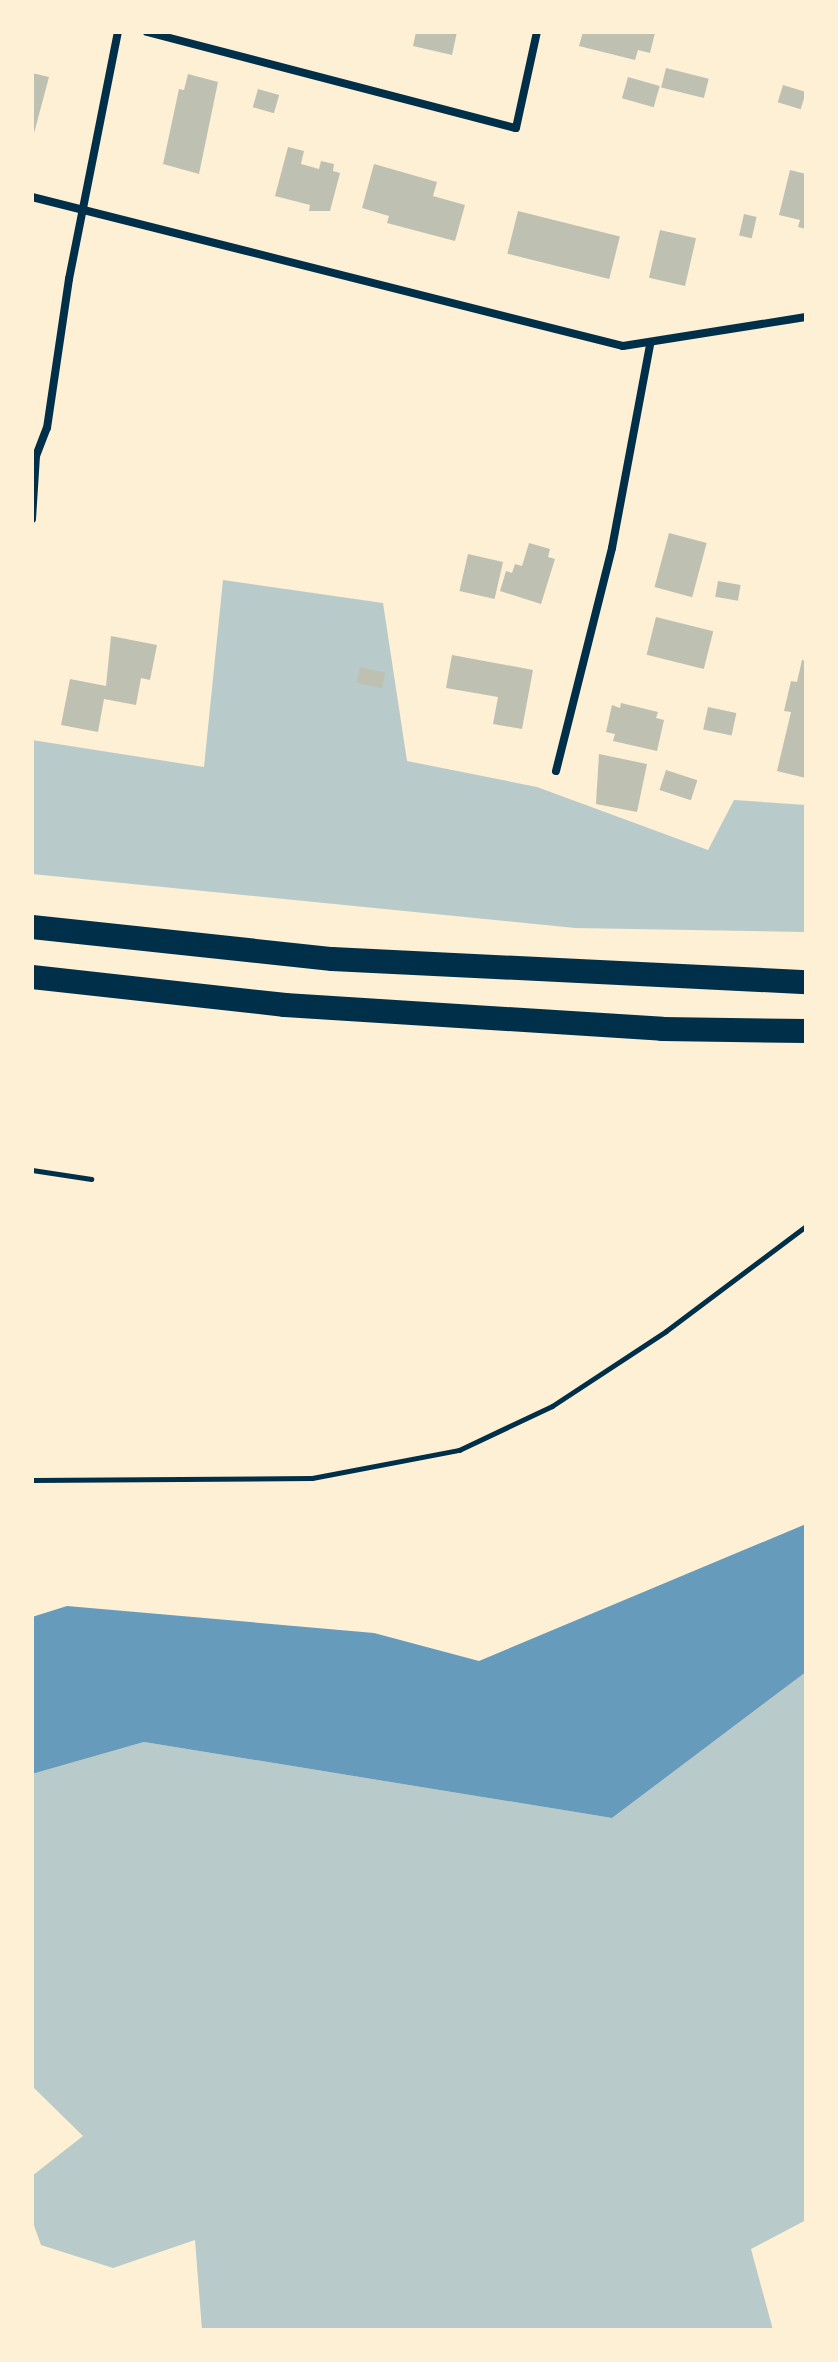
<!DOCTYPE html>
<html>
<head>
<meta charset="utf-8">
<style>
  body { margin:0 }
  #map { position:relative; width:838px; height:2362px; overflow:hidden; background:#fdf0d5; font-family:"Source Sans 3",sans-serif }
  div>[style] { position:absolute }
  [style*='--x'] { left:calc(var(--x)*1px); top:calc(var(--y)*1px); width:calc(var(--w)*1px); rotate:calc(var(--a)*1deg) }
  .green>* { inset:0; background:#b9caca }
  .water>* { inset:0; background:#669bbc }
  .building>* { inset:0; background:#bec0b2; transform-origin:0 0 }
  .path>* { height:5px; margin:-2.5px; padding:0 2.5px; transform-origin:2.5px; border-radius:2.5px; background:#003049 }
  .minor>* { height:8px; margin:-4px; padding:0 4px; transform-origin:4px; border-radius:4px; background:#003049 }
  .motorway>* { height:24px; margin:-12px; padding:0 12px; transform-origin:12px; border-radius:12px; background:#003049 }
  span { translate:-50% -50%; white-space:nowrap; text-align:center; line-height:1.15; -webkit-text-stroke:8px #fdf0d5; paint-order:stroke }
  .frame { position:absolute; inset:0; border:34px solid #fdf0d5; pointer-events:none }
</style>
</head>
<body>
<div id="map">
  <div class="green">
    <i style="clip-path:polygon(223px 580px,383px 603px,407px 761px,537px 787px,708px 850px,734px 800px,806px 805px,806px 932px,575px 928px,32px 874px,32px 740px,204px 767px)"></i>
    <i style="clip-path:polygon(806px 1672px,806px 2220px,751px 2249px,773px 2330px,202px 2330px,195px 2240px,113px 2268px,41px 2245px,32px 2220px,32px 2176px,83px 2136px,32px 2086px,32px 1774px,144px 1742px,612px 1818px)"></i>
  </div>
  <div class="water">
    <i style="clip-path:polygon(806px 1524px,806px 1672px,612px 1818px,144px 1742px,32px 1774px,32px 1617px,67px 1606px,374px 1633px,479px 1661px)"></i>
  </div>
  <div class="building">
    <i style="clip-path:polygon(416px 32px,457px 32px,452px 55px,413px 46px)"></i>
    <i style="clip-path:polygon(583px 32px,652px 32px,655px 33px,650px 53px,638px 50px,635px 60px,579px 46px)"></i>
    <i style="left:666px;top:68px;width:44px;height:20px;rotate:14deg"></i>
    <i style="clip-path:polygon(32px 73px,49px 77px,33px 137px,32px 137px)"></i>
    <i style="clip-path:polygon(188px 74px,218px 82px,199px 174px,163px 164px,179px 89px,184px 90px)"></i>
    <i style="left:628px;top:77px;width:33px;height:22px;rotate:16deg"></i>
    <i style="left:783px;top:85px;width:24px;height:18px;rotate:17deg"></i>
    <i style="left:258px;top:89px;width:22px;height:19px;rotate:16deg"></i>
    <i style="clip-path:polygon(288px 147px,304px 151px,301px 164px,319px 169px,321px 161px,334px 164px,333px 171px,340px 173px,330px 211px,309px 211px,310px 205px,275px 196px)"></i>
    <i style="clip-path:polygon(374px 164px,437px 182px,433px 196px,465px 205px,455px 241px,387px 223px,389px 216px,362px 208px)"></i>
    <i style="clip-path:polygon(790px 170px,806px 174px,806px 229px,798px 227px,800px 220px,779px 215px)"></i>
    <i style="left:518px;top:211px;width:105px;height:44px;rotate:14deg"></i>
    <i style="left:744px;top:214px;width:13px;height:22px;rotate:13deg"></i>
    <i style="left:660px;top:230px;width:37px;height:49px;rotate:13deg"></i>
    <i style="left:669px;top:533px;width:39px;height:56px;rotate:15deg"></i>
    <i style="clip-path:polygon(529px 543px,550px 549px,548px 557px,555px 559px,541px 604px,500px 591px,506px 571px,512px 573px,515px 564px,522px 566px)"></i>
    <i style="left:468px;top:554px;width:36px;height:38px;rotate:13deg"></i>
    <i style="left:718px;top:581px;width:23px;height:16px;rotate:10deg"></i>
    <i style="left:656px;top:617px;width:59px;height:39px;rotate:14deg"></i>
    <i style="clip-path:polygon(111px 636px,157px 645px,150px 680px,141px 678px,136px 705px,104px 699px,98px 732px,61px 725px,70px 679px,106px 686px)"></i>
    <i style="clip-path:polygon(452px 655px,533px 670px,522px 729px,493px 724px,498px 697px,446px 688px)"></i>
    <i style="clip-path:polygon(802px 660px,806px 661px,806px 778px,777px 771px,791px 712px,784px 711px,791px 681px,797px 682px)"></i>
    <i style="left:360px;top:667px;width:26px;height:16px;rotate:13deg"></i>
    <i style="clip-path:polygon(621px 703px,658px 712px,656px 718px,664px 720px,657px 751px,613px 741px,615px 734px,606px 732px,612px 705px,620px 708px)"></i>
    <i style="left:708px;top:707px;width:29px;height:23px;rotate:12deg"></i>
    <i style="clip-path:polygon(599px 754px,647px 764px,637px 812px,596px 804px)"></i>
    <i style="left:666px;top:770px;width:33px;height:21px;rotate:18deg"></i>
  </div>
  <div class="path">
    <i style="--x:32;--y:1170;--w:60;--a:8.7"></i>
    <i style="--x:32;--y:1480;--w:280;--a:-0.4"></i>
    <i style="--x:312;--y:1478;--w:150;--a:-10.8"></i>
    <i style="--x:459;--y:1450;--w:103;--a:-25.3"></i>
    <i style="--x:552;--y:1406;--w:136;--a:-33.3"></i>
    <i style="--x:666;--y:1331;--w:175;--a:-36.9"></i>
  </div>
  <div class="minor">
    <i style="--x:147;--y:32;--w:381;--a:14.6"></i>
    <i style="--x:516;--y:128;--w:98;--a:-77.7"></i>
    <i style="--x:32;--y:197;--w:609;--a:14.15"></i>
    <i style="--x:623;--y:346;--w:185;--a:-9"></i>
    <i style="--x:32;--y:519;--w:63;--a:-86.4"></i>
    <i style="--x:36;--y:456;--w:30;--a:-69"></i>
    <i style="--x:47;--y:428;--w:151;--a:-81.6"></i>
    <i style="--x:69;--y:279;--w:252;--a:-78.8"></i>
    <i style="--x:556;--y:771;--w:230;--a:-75.9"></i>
    <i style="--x:612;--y:548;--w:207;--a:-79.4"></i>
  </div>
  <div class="motorway">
    <i style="--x:32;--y:927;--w:302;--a:6.1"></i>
    <i style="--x:332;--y:959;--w:475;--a:2.8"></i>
    <i style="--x:32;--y:977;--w:255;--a:6.3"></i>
    <i style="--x:285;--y:1005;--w:378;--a:3.6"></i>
    <i style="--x:662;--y:1029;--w:144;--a:0.8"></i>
  </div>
  <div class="frame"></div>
</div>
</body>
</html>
